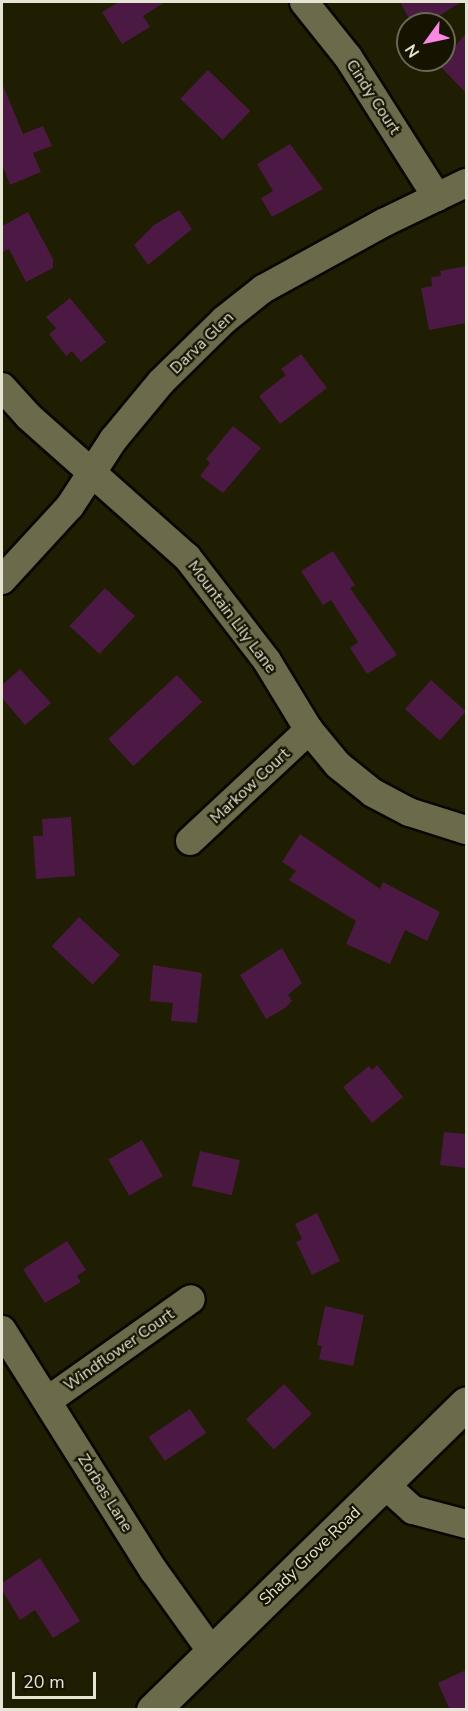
<!DOCTYPE html>
<html>
<head>
<meta charset="utf-8">
<style>
  body { margin:0 }
  #map { position:relative; width:468px; height:1711px; overflow:hidden; background:#1f1d02; font-family:"Nunito Sans",sans-serif }
  div>[style] { position:absolute }
  [style*='--x'] { left:calc(var(--x)*1px); top:calc(var(--y)*1px); width:calc(var(--w)*1px); rotate:calc(var(--a)*1deg) }
  .building>* { inset:0; background:#4c1944; transform-origin:0 0 }
  .roads { filter:drop-shadow(2px 0 #090700) drop-shadow(-2px 0 #090700) drop-shadow(0 2px #090700) drop-shadow(0 -2px #090700) }
  .minor>* { height:28px; margin:-14px; padding:0 14px; transform-origin:14px; border-radius:14px; background:#6b6a4b }
  .secondary>* { height:33px; margin:-16.5px; padding:0 16.5px; transform-origin:16.5px; border-radius:16.5px; background:#6b6a4b }
  span { translate:-50% -50%; white-space:nowrap; text-align:center; line-height:1.15; -webkit-text-stroke:4.5px #161400; paint-order:stroke }
  .street-label { font-size:16px; color:#e6e5d4 }
  .frame { position:absolute; inset:0; border:3px solid #e6e5d4; pointer-events:none }
  .north { position:absolute; left:396px; top:12px; width:60px; height:60px; box-sizing:border-box; background:#161400; border:2px solid #696855; border-radius:50%; rotate:237deg; font-size:16px; font-weight:700; line-height:24px; text-align:center; color:#e6e5d4 }
  .north::after { content:''; display:block; margin:auto; width:21px; height:27px; background:#fb87e5; clip-path:polygon(50% 0,100% 100%,50% 72%,0 100%) }
  .scale { position:absolute; left:12px; top:1672px; width:84px; height:27px; box-sizing:border-box; border:3px solid #e6e5d4; border-top:0; padding-left:8px; font-size:18px; line-height:21px; white-space:nowrap; color:#e6e5d4; -webkit-text-stroke:4px #161400; paint-order:stroke }
</style>
</head>
<body>
<div id="map">
  <div class="building">
    <i style="clip-path:polygon(119px 2px,165px 2px,143px 16px,150px 27px,122px 44px,102px 12px)"></i>
    <i style="clip-path:polygon(400px 2px,461px 2px,426px 24px,412px 24px)"></i>
    <i style="clip-path:polygon(466px 33px,466px 93px,437px 63px,444px 60px)"></i>
    <i style="left:208px;top:70px;width:59px;height:40px;rotate:44deg"></i>
    <i style="clip-path:polygon(2px 83px,23px 134px,43px 126px,52px 146px,33px 153px,41px 172px,10px 185px,2px 164px)"></i>
    <i style="clip-path:polygon(290px 144px,323px 189px,272px 217px,261px 198px,273px 191px,257px 164px)"></i>
    <i style="clip-path:polygon(179px 210px,192px 229px,148px 265px,134px 245px,154px 225px)"></i>
    <i style="clip-path:polygon(28px 212px,53px 259px,53px 268px,26px 282px,9px 249px,2px 252px,2px 226px)"></i>
    <i style="clip-path:polygon(466px 266px,466px 323px,429px 330px,421px 288px,432px 286px,431px 277px,441px 276px,440px 271px)"></i>
    <i style="clip-path:polygon(70px 298px,106px 342px,81px 362px,72px 351px,66px 356px,49px 334px,56px 328px,46px 317px)"></i>
    <i style="clip-path:polygon(301px 354px,327px 388px,280px 424px,259px 396px,286px 375px,281px 369px)"></i>
    <i style="clip-path:polygon(233px 426px,261px 448px,223px 493px,200px 476px,210px 463px,206px 459px)"></i>
    <i style="clip-path:polygon(333px 551px,355px 585px,350px 588px,397px 655px,367px 674px,350px 648px,358px 642px,331px 600px,323px 605px,301px 571px)"></i>
    <i style="left:105px;top:588px;width:41px;height:52px;rotate:43deg"></i>
    <i style="clip-path:polygon(20px 669px,51px 703px,25px 725px,2px 698px,2px 685px)"></i>
    <i style="left:177px;top:675px;width:37px;height:94px;rotate:47deg"></i>
    <i style="left:431px;top:680px;width:47px;height:39px;rotate:42deg"></i>
    <i style="clip-path:polygon(71px 817px,75px 876px,36px 879px,33px 836px,43px 836px,42px 819px)"></i>
    <i style="clip-path:polygon(300px 834px,380px 889px,383px 882px,440px 912px,427px 941px,405px 930px,390px 964px,346px 944px,356px 921px,289px 880px,296px 871px,282px 862px)"></i>
    <i style="left:79px;top:917px;width:56px;height:40px;rotate:43deg"></i>
    <i style="clip-path:polygon(282px 948px,302px 983px,288px 995px,292px 1001px,285px 1008px,266px 1019px,240px 975px)"></i>
    <i style="clip-path:polygon(153px 965px,202px 973px,197px 1023px,171px 1021px,173px 1003px,150px 1001px)"></i>
    <i style="clip-path:polygon(377px 1065px,403px 1097px,372px 1123px,343px 1087px,369px 1066px,372px 1070px)"></i>
    <i style="clip-path:polygon(444px 1132px,466px 1134px,466px 1168px,440px 1165px)"></i>
    <i style="left:142px;top:1140px;width:42px;height:39px;rotate:60deg"></i>
    <i style="left:200px;top:1151px;width:41px;height:36px;rotate:13deg"></i>
    <i style="clip-path:polygon(317px 1213px,340px 1261px,312px 1275px,296px 1242px,302px 1239px,295px 1224px)"></i>
    <i style="clip-path:polygon(67px 1241px,86px 1270px,77px 1276px,81px 1282px,45px 1303px,23px 1269px)"></i>
    <i style="clip-path:polygon(325px 1306px,364px 1315px,353px 1366px,319px 1359px,322px 1346px,317px 1345px)"></i>
    <i style="left:284px;top:1384px;width:41px;height:52px;rotate:47deg"></i>
    <i style="left:190px;top:1409px;width:29px;height:50px;rotate:56deg"></i>
    <i style="clip-path:polygon(40px 1558px,80px 1621px,53px 1638px,35px 1610px,20px 1620px,2px 1590px,2px 1583px)"></i>
    <i style="clip-path:polygon(466px 1670px,466px 1710px,450px 1710px,438px 1683px)"></i>
  </div>
  <div class="roads">
    <div class="minor">
      <i style="--x:304;--y:2;--w:70;--a:51.3"></i>
      <i style="--x:348;--y:57;--w:166;--a:57.6"></i>
      <i style="--x:2;--y:387;--w:39;--a:48"></i>
      <i style="--x:28;--y:416;--w:213;--a:41.6"></i>
      <i style="--x:187;--y:557;--w:131;--a:52.4"></i>
      <i style="--x:267;--y:661;--w:81;--a:58.7"></i>
      <i style="--x:309;--y:730;--w:45;--a:50.4"></i>
      <i style="--x:338;--y:765;--w:45;--a:38.7"></i>
      <i style="--x:373;--y:793;--w:41;--a:27.8"></i>
      <i style="--x:409;--y:812;--w:60;--a:17.5"></i>
      <i style="--x:2;--y:580;--w:100;--a:-47.4"></i>
      <i style="--x:70;--y:506;--w:79;--a:-56.9"></i>
      <i style="--x:113;--y:440;--w:75;--a:-50.4"></i>
      <i style="--x:161;--y:382;--w:88;--a:-44.5"></i>
      <i style="--x:224;--y:320;--w:50;--a:-38.5"></i>
      <i style="--x:263;--y:289;--w:139;--a:-28.8"></i>
      <i style="--x:385;--y:222;--w:90;--a:-25.7"></i>
      <i style="--x:190;--y:841;--w:163;--a:-43"></i>
      <i style="--x:2;--y:1330;--w:285;--a:57.8"></i>
      <i style="--x:154;--y:1571;--w:100;--a:54.4"></i>
      <i style="--x:47;--y:1401;--w:176;--a:-35.3"></i>
      <i style="--x:384;--y:1484;--w:39;--a:42"></i>
      <i style="--x:413;--y:1510;--w:55;--a:14.8"></i>
    </div>
    <div class="secondary">
      <i style="--x:153;--y:1710;--w:438;--a:-44.4"></i>
    </div>
  </div>
  <div class="street-label">
    <span style="left:373px;top:97px;rotate:57deg">Cindy Court</span>
    <span style="left:202px;top:343px;rotate:-44deg">Darva Glen</span>
    <span style="left:232px;top:617px;rotate:53deg">Mountain Lily Lane</span>
    <span style="left:250px;top:786px;rotate:-43deg">Markow Court</span>
    <span style="left:119px;top:1350px;rotate:-35deg">Windflower Court</span>
    <span style="left:105px;top:1493px;rotate:58deg">Zorbas Lane</span>
    <span style="left:310px;top:1556px;rotate:-44deg">Shady Grove Road</span>
  </div>
  <div class="frame"></div>
  <div class="north">N</div>
  <div class="scale">20 m</div>
</div>
</body>
</html>
